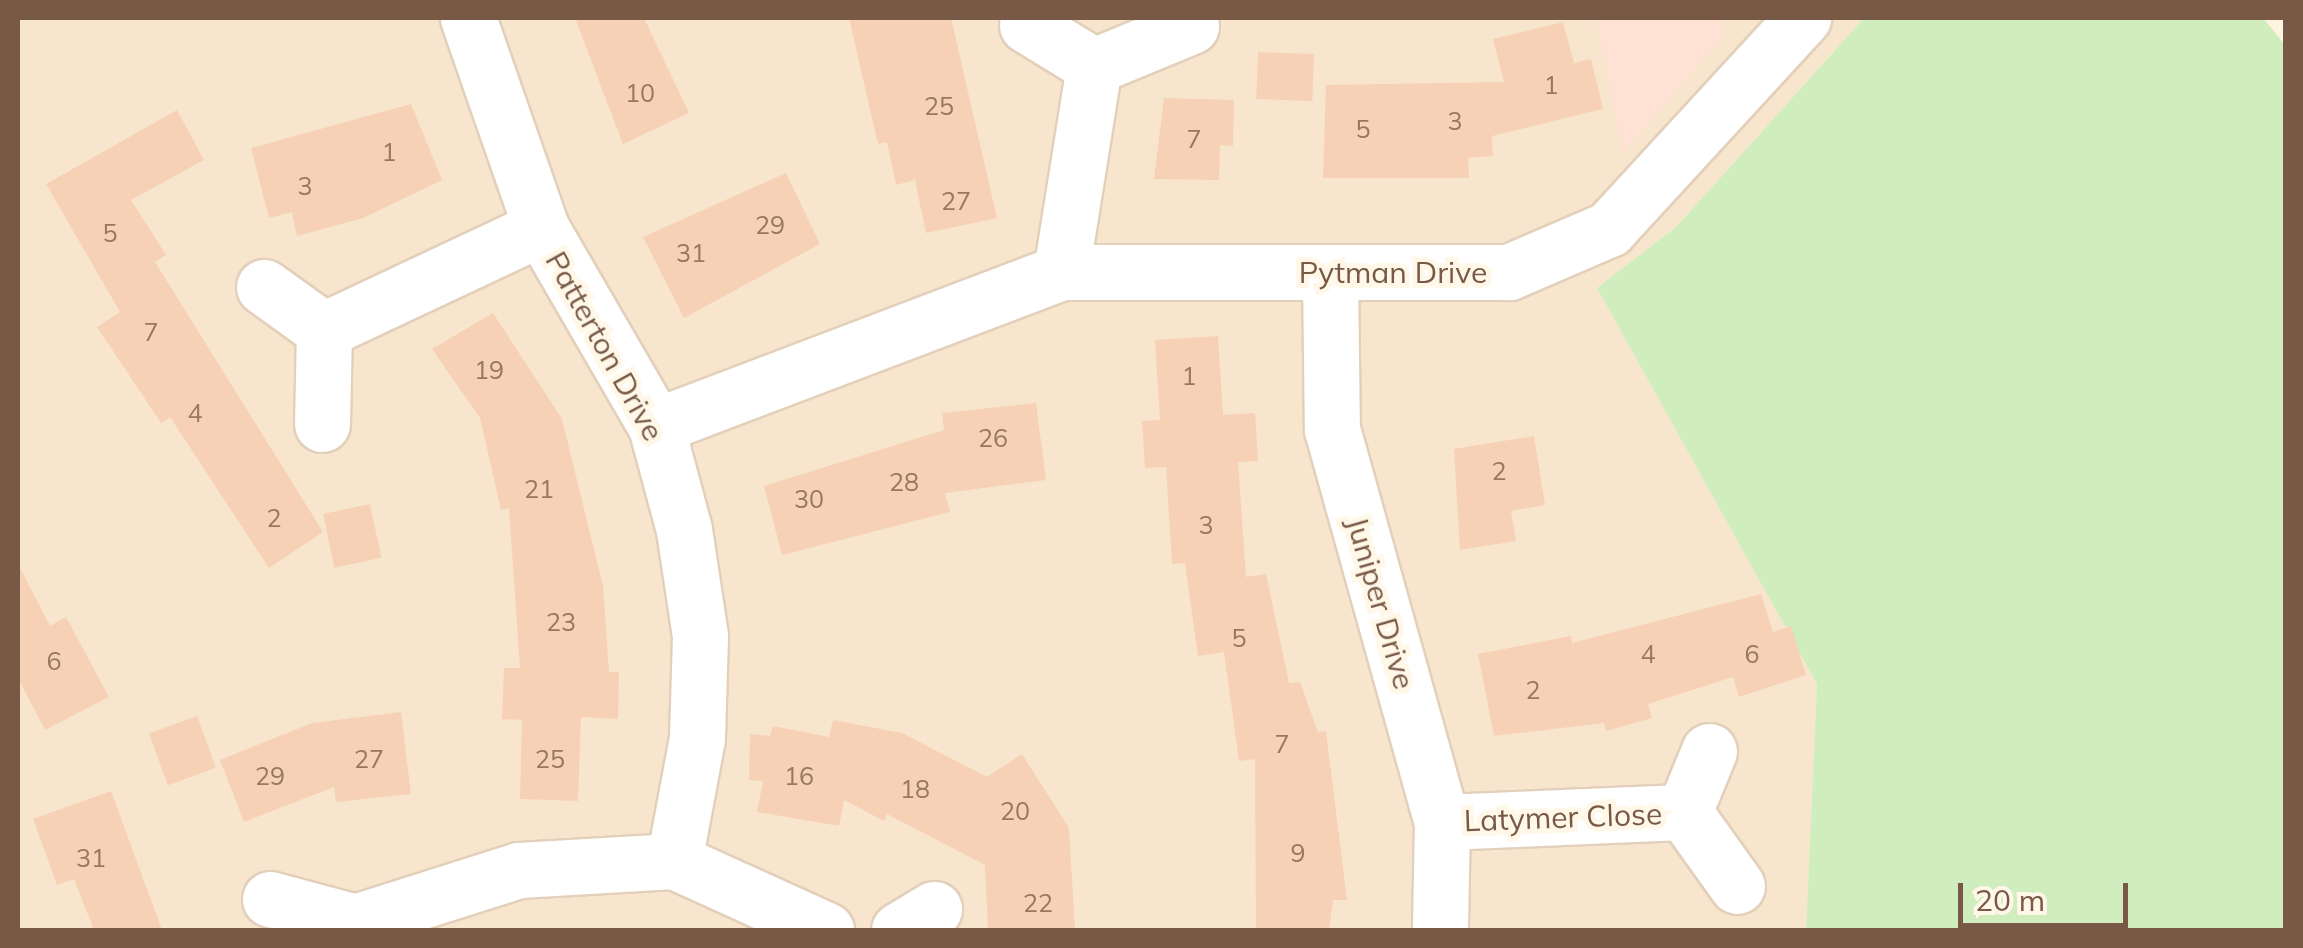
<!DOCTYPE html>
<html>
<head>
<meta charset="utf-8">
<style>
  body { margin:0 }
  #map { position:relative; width:2303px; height:948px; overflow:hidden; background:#fef4e0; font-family:Mulish,sans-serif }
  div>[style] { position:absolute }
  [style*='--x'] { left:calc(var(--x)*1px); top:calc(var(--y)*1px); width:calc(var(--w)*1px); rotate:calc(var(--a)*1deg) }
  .residential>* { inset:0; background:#f7e6cd }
  .commercial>* { inset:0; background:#ffe2d3 }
  .green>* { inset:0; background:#cfedbd }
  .building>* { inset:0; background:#f6d1b5; transform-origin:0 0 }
  .roads { filter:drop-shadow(2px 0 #e3d0bb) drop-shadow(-2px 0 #e3d0bb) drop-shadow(0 2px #e3d0bb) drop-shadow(0 -2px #e3d0bb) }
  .minor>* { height:55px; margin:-27.5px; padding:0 27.5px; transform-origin:27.5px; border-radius:27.5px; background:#fff }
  span { translate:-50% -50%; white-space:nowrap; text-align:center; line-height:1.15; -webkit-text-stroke:10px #fff7e8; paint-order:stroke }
  .number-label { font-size:25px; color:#977761 }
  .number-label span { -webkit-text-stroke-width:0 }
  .street-label { font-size:30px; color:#775945 }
  .frame { position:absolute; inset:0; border:20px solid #775945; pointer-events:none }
  .scale { position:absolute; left:1958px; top:883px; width:170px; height:45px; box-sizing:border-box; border:5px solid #775945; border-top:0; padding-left:12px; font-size:30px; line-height:35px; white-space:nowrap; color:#775945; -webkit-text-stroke:8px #fff7e8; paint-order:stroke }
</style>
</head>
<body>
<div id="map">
  <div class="residential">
    <i style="clip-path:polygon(18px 18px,1864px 18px,1677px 226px,1597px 288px,1817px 684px,1806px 930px,18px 930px)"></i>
  </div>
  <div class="commercial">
    <i style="clip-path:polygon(1597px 18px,1721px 18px,1726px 33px,1623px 153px)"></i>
  </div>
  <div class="green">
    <i style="clip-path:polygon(1864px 18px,2263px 18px,2286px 46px,2285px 930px,1806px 930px,1817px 684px,1597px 288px,1677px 226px)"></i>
  </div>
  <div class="building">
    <i style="clip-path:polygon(575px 18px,644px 18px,689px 113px,623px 144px)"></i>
    <i style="clip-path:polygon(849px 18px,951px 18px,997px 218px,926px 233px,915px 180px,896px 185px,887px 142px,878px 144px)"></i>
    <i style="clip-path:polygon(1563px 22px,1574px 63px,1591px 59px,1603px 109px,1492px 136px,1493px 156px,1468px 158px,1469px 178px,1323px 178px,1326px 85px,1504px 82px,1493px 39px)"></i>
    <i style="left:1258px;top:52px;width:56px;height:47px;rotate:2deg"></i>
    <i style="clip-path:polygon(1164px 98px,1234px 100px,1233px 146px,1220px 145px,1219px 180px,1154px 179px)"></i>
    <i style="clip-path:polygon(411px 104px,442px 180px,363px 218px,297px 236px,292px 212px,269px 218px,251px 148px)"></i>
    <i style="clip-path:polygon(177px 110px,204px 160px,131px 200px,166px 255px,155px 262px,323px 532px,269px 568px,170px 417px,161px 423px,97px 327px,120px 312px,46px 184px)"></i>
    <i style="clip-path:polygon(786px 173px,820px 244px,684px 318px,643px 237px)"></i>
    <i style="clip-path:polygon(493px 313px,562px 419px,603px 586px,609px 672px,619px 672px,618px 719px,581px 717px,578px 801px,520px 799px,522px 720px,502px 719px,504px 668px,520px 668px,509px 508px,501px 510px,480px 418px,432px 349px)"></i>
    <i style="clip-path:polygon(1218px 336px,1223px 415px,1255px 413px,1258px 461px,1238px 462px,1246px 577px,1266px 574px,1289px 683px,1300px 682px,1318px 732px,1326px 731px,1347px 900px,1333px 900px,1329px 930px,1256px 930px,1255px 759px,1239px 761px,1224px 652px,1198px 656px,1185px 563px,1172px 564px,1166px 467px,1145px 468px,1142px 421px,1160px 420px,1155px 340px)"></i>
    <i style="clip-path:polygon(1036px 403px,1046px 480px,945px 493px,950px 512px,782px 555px,764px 486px,944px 430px,942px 413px)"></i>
    <i style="clip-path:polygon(1534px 436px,1545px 505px,1511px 511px,1516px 541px,1460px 550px,1454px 449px)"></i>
    <i style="left:370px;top:504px;width:55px;height:48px;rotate:78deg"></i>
    <i style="clip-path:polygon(18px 564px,50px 626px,66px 617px,109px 697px,45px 730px,18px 678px)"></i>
    <i style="clip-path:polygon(1761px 594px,1773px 632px,1791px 626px,1806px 675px,1739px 697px,1733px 677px,1648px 704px,1652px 718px,1606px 731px,1604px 723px,1494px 736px,1478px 654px,1571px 636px,1572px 643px)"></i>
    <i style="clip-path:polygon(401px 712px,411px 794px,336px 802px,334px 787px,244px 822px,220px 760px,312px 723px)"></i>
    <i style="left:197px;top:716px;width:55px;height:51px;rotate:70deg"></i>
    <i style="clip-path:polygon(833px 720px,902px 733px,987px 777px,1022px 754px,1069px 828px,1075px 930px,988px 930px,985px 865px,887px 814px,884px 821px,844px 800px,839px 826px,757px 812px,763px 781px,749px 780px,750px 734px,770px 736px,773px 726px,829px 737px)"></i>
    <i style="clip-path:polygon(111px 791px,162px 930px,94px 930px,74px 879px,57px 885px,33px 819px)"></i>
  </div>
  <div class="roads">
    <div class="minor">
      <i style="--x:468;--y:18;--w:222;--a:70.8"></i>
      <i style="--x:541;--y:228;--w:229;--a:59.9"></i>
      <i style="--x:656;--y:426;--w:108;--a:74.9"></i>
      <i style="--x:684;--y:530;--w:107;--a:81.4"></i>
      <i style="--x:700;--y:636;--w:102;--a:91.7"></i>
      <i style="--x:697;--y:738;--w:125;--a:100.6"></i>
      <i style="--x:1027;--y:25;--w:79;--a:31.5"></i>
      <i style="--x:1094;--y:66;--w:105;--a:-22.4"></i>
      <i style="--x:1061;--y:272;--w:209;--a:-80.9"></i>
      <i style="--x:1330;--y:274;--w:155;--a:89.3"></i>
      <i style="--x:1332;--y:429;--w:408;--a:74.4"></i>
      <i style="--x:1442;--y:822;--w:108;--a:91.1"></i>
      <i style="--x:264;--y:287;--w:74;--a:35.6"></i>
      <i style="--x:324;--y:330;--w:94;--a:91.2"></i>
      <i style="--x:324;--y:330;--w:240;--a:-25.2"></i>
      <i style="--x:656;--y:426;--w:433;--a:-20.8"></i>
      <i style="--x:1061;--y:272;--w:448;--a:0"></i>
      <i style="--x:1509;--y:272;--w:109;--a:-23.3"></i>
      <i style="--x:1609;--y:229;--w:287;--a:-47.4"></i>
      <i style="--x:1709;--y:751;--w:66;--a:112.3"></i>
      <i style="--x:1684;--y:812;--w:91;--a:54.4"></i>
      <i style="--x:1442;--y:822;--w:242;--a:-2.4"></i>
      <i style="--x:270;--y:899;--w:88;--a:15.1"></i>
      <i style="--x:355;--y:922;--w:8;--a:90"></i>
      <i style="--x:355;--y:922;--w:172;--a:-17.6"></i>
      <i style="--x:519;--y:870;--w:155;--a:-3.3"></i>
      <i style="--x:674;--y:861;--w:167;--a:24.4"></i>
      <i style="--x:899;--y:930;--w:41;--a:-31"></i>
    </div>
  </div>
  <div class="number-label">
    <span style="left:1551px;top:85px">1</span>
    <span style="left:640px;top:93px">10</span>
    <span style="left:939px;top:106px">25</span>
    <span style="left:1455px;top:121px">3</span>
    <span style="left:1363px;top:129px">5</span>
    <span style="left:1194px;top:139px">7</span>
    <span style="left:389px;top:152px">1</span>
    <span style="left:305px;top:186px">3</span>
    <span style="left:956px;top:201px">27</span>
    <span style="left:770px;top:225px">29</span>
    <span style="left:110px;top:233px">5</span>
    <span style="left:691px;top:253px">31</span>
    <span style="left:151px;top:332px">7</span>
    <span style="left:489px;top:370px">19</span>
    <span style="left:1189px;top:376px">1</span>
    <span style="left:195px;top:413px">4</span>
    <span style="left:993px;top:438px">26</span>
    <span style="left:1499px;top:471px">2</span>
    <span style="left:904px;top:482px">28</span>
    <span style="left:539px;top:489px">21</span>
    <span style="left:809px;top:499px">30</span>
    <span style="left:274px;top:518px">2</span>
    <span style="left:1206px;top:525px">3</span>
    <span style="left:561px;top:622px">23</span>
    <span style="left:1239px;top:638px">5</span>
    <span style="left:1648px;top:654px">4</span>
    <span style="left:1752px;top:654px">6</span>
    <span style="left:54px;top:661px">6</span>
    <span style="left:1533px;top:690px">2</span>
    <span style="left:1282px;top:744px">7</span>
    <span style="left:369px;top:759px">27</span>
    <span style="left:550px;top:759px">25</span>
    <span style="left:270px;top:776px">29</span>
    <span style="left:799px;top:776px">16</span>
    <span style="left:915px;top:789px">18</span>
    <span style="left:1015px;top:811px">20</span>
    <span style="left:1298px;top:853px">9</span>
    <span style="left:91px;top:858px">31</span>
    <span style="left:1038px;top:903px">22</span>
  </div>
  <div class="street-label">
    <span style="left:1393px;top:272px">Pytman Drive</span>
    <span style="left:605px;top:346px;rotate:61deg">Patterton Drive</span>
    <span style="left:1381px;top:603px;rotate:74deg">Juniper Drive</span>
    <span style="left:1563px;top:817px;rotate:-2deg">Latymer Close</span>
  </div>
  <div class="frame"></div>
  <div class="scale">20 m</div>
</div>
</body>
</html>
